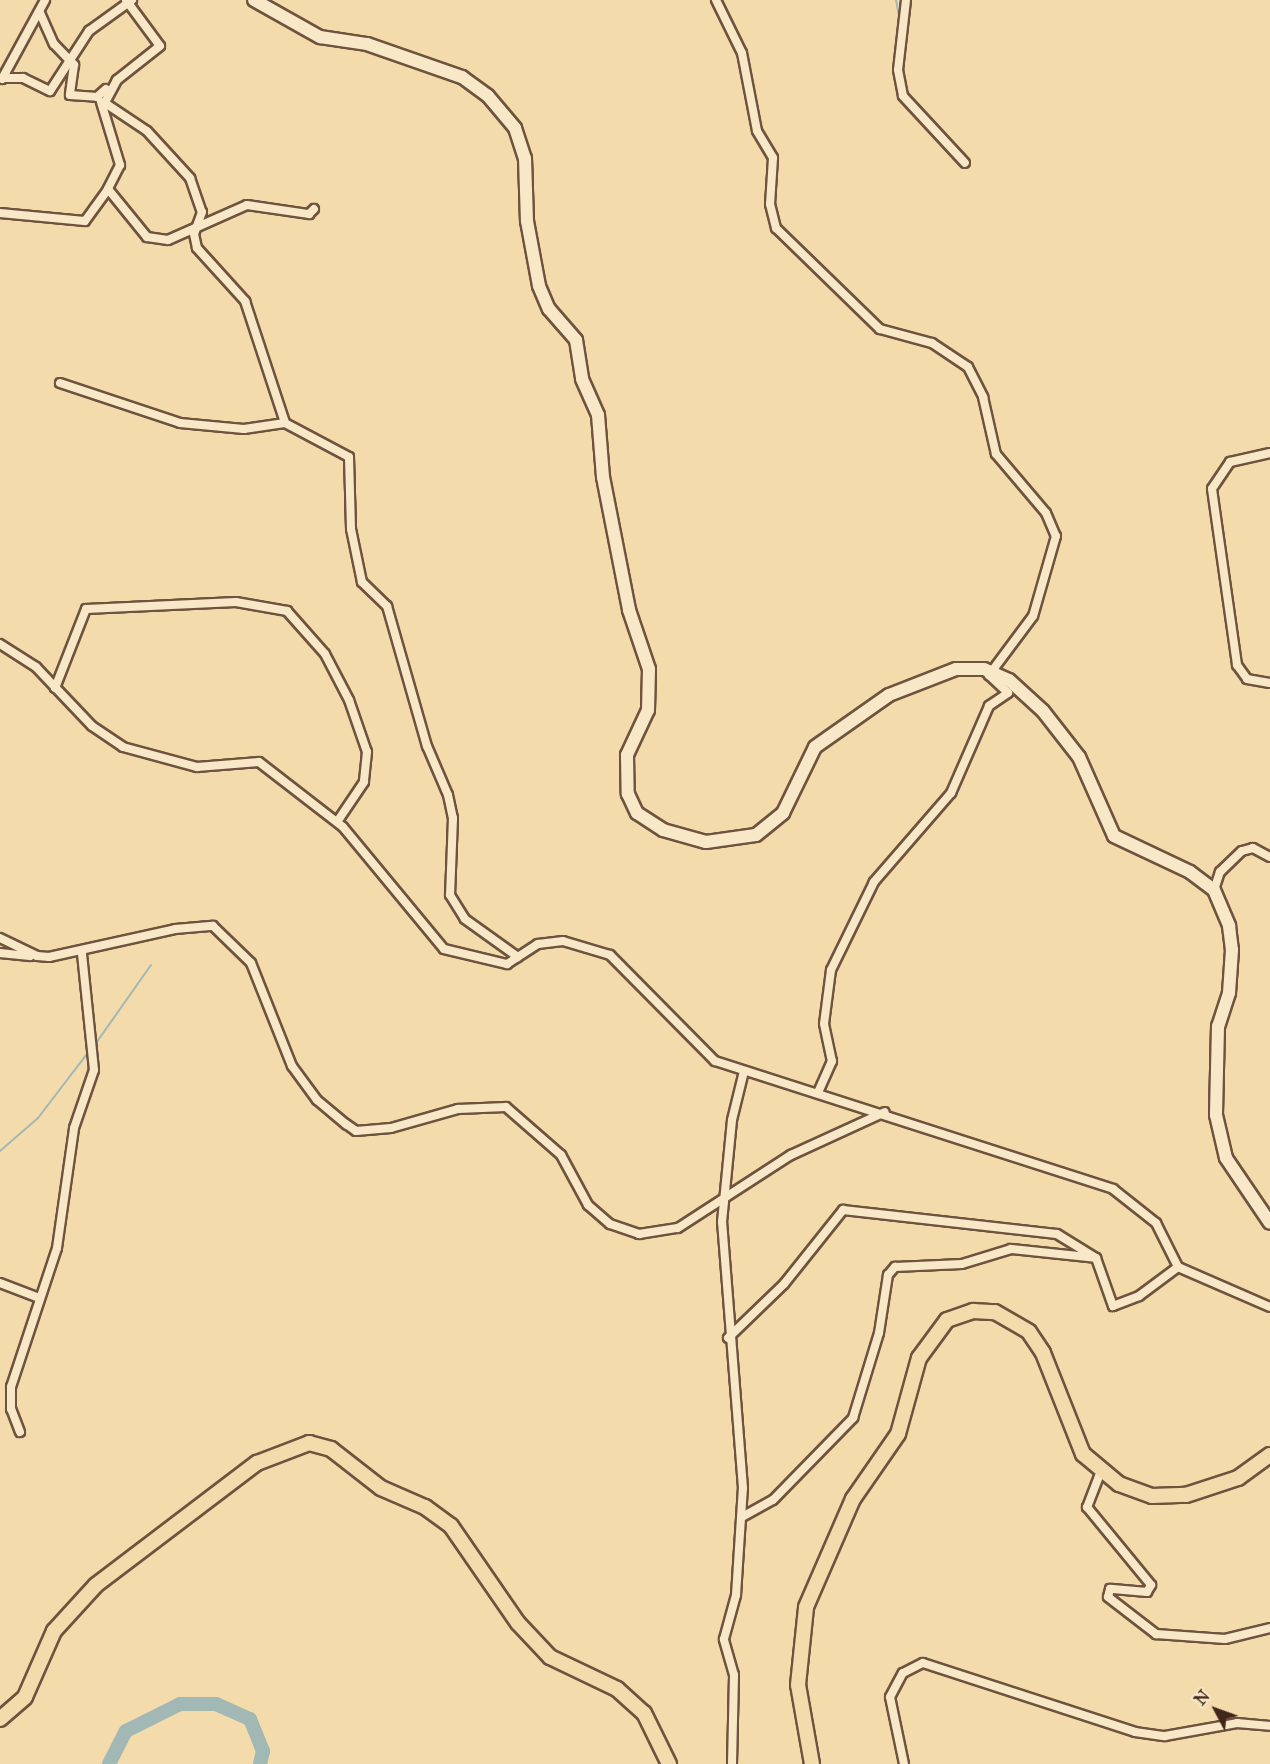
<!DOCTYPE html>
<html>
<head>
<meta charset="utf-8">
<style>
  body { margin:0 }
  #map { position:relative; width:1270px; height:1764px; overflow:hidden; background:#f4dbab; font-family:"IM FELL Great Primer",serif }
  div>[style] { position:absolute }
  [style*='--x'] { left:calc(var(--x)*1px); top:calc(var(--y)*1px); width:calc(var(--w)*1px); rotate:calc(var(--a)*1deg) }
  .stream>* { height:2px; margin:-1px; padding:0 1px; transform-origin:1px; border-radius:1px; background:#a1b8b4 }
  .river>* { height:14px; margin:-7px; padding:0 7px; transform-origin:7px; border-radius:7px; background:#a1b8b4 }
  .roads { filter:drop-shadow(2px 0 #6e533e) drop-shadow(-2px 0 #6e533e) drop-shadow(0 2px #6e533e) drop-shadow(0 -2px #6e533e) }
  .minor>* { height:8px; margin:-4px; padding:0 4px; transform-origin:4px; border-radius:4px; background:#f8e8c8 }
  .secondary>* { height:12px; margin:-6px; padding:0 6px; transform-origin:6px; border-radius:6px; background:#f8e8c8 }
  .primary>* { height:14px; margin:-7px; padding:0 7px; transform-origin:7px; border-radius:7px; background:#f4dbab }
  span { translate:-50% -50%; white-space:nowrap; text-align:center; line-height:1.15; -webkit-text-stroke:4.5px #f8e8c8; paint-order:stroke }
  .north { position:absolute; left:1186px; top:1680px; width:60px; height:60px; -webkit-text-stroke:4px #f8e8c8; paint-order:stroke; rotate:311deg; font-size:16px; font-weight:700; line-height:24px; text-align:center; color:#41261a }
  .north::after { content:''; display:block; margin:auto; width:21px; height:27px; background:#41261a; clip-path:polygon(50% 0,100% 100%,50% 72%,0 100%) }
</style>
</head>
<body>
<div id="map">
  <div class="stream">
    <i style="--x:896;--y:0;--w:15;--a:79"></i>
    <i style="--x:94;--y:1046;--w:99;--a:-54.9"></i>
    <i style="--x:0;--y:1151;--w:50;--a:-41"></i>
    <i style="--x:38;--y:1118;--w:86;--a:-52.6"></i>
  </div>
  <div class="river">
    <i style="--x:109;--y:1764;--w:37;--a:-63"></i>
    <i style="--x:126;--y:1731;--w:60;--a:-26.6"></i>
    <i style="--x:180;--y:1704;--w:36;--a:0"></i>
    <i style="--x:216;--y:1704;--w:37;--a:24"></i>
    <i style="--x:250;--y:1719;--w:35;--a:68"></i>
    <i style="--x:263;--y:1751;--w:13;--a:103"></i>
  </div>
  <div class="roads">
    <div class="minor">
      <i style="--x:126;--y:0;--w:57;--a:53.5"></i>
      <i style="--x:160;--y:46;--w:55;--a:141.7"></i>
      <i style="--x:117;--y:80;--w:26;--a:118"></i>
      <i style="--x:105;--y:103;--w:50;--a:33.7"></i>
      <i style="--x:147;--y:131;--w:64;--a:47.5"></i>
      <i style="--x:190;--y:178;--w:36;--a:71"></i>
      <i style="--x:202;--y:212;--w:23;--a:110"></i>
      <i style="--x:194;--y:234;--w:14;--a:78"></i>
      <i style="--x:197;--y:248;--w:72;--a:47.8"></i>
      <i style="--x:245;--y:301;--w:128;--a:71.8"></i>
      <i style="--x:285;--y:423;--w:72;--a:28"></i>
      <i style="--x:349;--y:457;--w:72;--a:88.4"></i>
      <i style="--x:351;--y:529;--w:54;--a:78.3"></i>
      <i style="--x:362;--y:582;--w:35;--a:44"></i>
      <i style="--x:387;--y:606;--w:146;--a:74.1"></i>
      <i style="--x:427;--y:746;--w:53;--a:66.8"></i>
      <i style="--x:448;--y:795;--w:24;--a:78"></i>
      <i style="--x:453;--y:818;--w:77;--a:92.2"></i>
      <i style="--x:450;--y:895;--w:28;--a:58"></i>
      <i style="--x:465;--y:919;--w:65;--a:35.6"></i>
      <i style="--x:716;--y:0;--w:59;--a:63.9"></i>
      <i style="--x:742;--y:53;--w:79;--a:79.1"></i>
      <i style="--x:757;--y:131;--w:31;--a:59"></i>
      <i style="--x:773;--y:158;--w:46;--a:93.7"></i>
      <i style="--x:770;--y:204;--w:25;--a:76"></i>
      <i style="--x:776;--y:228;--w:145;--a:44.2"></i>
      <i style="--x:880;--y:329;--w:54;--a:15.1"></i>
      <i style="--x:932;--y:343;--w:43;--a:33.7"></i>
      <i style="--x:968;--y:367;--w:34;--a:63"></i>
      <i style="--x:983;--y:397;--w:58;--a:77.2"></i>
      <i style="--x:996;--y:454;--w:77;--a:49.7"></i>
      <i style="--x:1046;--y:513;--w:25;--a:67"></i>
      <i style="--x:1056;--y:536;--w:83;--a:106"></i>
      <i style="--x:1033;--y:616;--w:74;--a:126.7"></i>
      <i style="--x:989;--y:675;--w:26;--a:43"></i>
      <i style="--x:1008;--y:693;--w:23;--a:146"></i>
      <i style="--x:989;--y:706;--w:95;--a:113.6"></i>
      <i style="--x:951;--y:793;--w:118;--a:130.9"></i>
      <i style="--x:874;--y:882;--w:98;--a:116"></i>
      <i style="--x:831;--y:970;--w:54;--a:97.4"></i>
      <i style="--x:824;--y:1024;--w:38;--a:78"></i>
      <i style="--x:832;--y:1061;--w:34;--a:114"></i>
      <i style="--x:906;--y:0;--w:70;--a:96.5"></i>
      <i style="--x:898;--y:70;--w:26;--a:79"></i>
      <i style="--x:903;--y:96;--w:91;--a:47.2"></i>
      <i style="--x:40;--y:13;--w:34;--a:66"></i>
      <i style="--x:54;--y:44;--w:29;--a:46"></i>
      <i style="--x:74;--y:65;--w:30;--a:98"></i>
      <i style="--x:70;--y:95;--w:27;--a:4"></i>
      <i style="--x:97;--y:97;--w:12;--a:-42"></i>
      <i style="--x:3;--y:78;--w:20;--a:0"></i>
      <i style="--x:23;--y:78;--w:30;--a:26"></i>
      <i style="--x:50;--y:91;--w:72;--a:-57"></i>
      <i style="--x:89;--y:31;--w:53;--a:-35.8"></i>
      <i style="--x:2;--y:79;--w:90;--a:-61.4"></i>
      <i style="--x:101;--y:102;--w:66;--a:73.2"></i>
      <i style="--x:120;--y:165;--w:27;--a:117"></i>
      <i style="--x:108;--y:189;--w:62;--a:50.9"></i>
      <i style="--x:147;--y:237;--w:21;--a:8"></i>
      <i style="--x:168;--y:240;--w:86;--a:-23.9"></i>
      <i style="--x:247;--y:205;--w:63;--a:8.3"></i>
      <i style="--x:309;--y:214;--w:7;--a:-45"></i>
      <i style="--x:0;--y:213;--w:85;--a:5.4"></i>
      <i style="--x:85;--y:221;--w:39;--a:-54"></i>
      <i style="--x:60;--y:383;--w:126;--a:18.4"></i>
      <i style="--x:180;--y:423;--w:64;--a:5.4"></i>
      <i style="--x:244;--y:429;--w:41;--a:-8.3"></i>
      <i style="--x:1270;--y:453;--w:41;--a:167.3"></i>
      <i style="--x:1230;--y:462;--w:32;--a:124"></i>
      <i style="--x:1212;--y:489;--w:178;--a:81.9"></i>
      <i style="--x:1237;--y:665;--w:17;--a:54"></i>
      <i style="--x:1247;--y:679;--w:23;--a:10"></i>
      <i style="--x:0;--y:644;--w:43;--a:32.6"></i>
      <i style="--x:36;--y:667;--w:81;--a:46.5"></i>
      <i style="--x:92;--y:726;--w:37;--a:34"></i>
      <i style="--x:123;--y:747;--w:77;--a:15.1"></i>
      <i style="--x:197;--y:767;--w:62;--a:-4.6"></i>
      <i style="--x:259;--y:762;--w:106;--a:37.7"></i>
      <i style="--x:343;--y:827;--w:158;--a:50.4"></i>
      <i style="--x:444;--y:949;--w:65;--a:13.4"></i>
      <i style="--x:507;--y:964;--w:37;--a:-33"></i>
      <i style="--x:538;--y:944;--w:25;--a:-7"></i>
      <i style="--x:563;--y:941;--w:49;--a:16.6"></i>
      <i style="--x:610;--y:955;--w:149;--a:45.3"></i>
      <i style="--x:715;--y:1061;--w:418;--a:17.8"></i>
      <i style="--x:1113;--y:1189;--w:55;--a:38.3"></i>
      <i style="--x:1156;--y:1223;--w:49;--a:63.4"></i>
      <i style="--x:1178;--y:1267;--w:100;--a:23.5"></i>
      <i style="--x:55;--y:688;--w:85;--a:-68.6"></i>
      <i style="--x:86;--y:609;--w:150;--a:-2.7"></i>
      <i style="--x:236;--y:602;--w:52;--a:10"></i>
      <i style="--x:287;--y:611;--w:57;--a:48.5"></i>
      <i style="--x:325;--y:654;--w:52;--a:62.4"></i>
      <i style="--x:349;--y:700;--w:55;--a:70.9"></i>
      <i style="--x:367;--y:752;--w:30;--a:96"></i>
      <i style="--x:364;--y:782;--w:48;--a:124"></i>
      <i style="--x:1214;--y:890;--w:19;--a:-72"></i>
      <i style="--x:1220;--y:872;--w:30;--a:-44"></i>
      <i style="--x:1242;--y:851;--w:11;--a:-15"></i>
      <i style="--x:1253;--y:848;--w:19;--a:28"></i>
      <i style="--x:0;--y:938;--w:41;--a:25.9"></i>
      <i style="--x:37;--y:956;--w:12;--a:5"></i>
      <i style="--x:49;--y:957;--w:129;--a:-12.5"></i>
      <i style="--x:175;--y:929;--w:38;--a:-5"></i>
      <i style="--x:213;--y:926;--w:53;--a:44.2"></i>
      <i style="--x:251;--y:963;--w:111;--a:68.3"></i>
      <i style="--x:292;--y:1066;--w:42;--a:53.7"></i>
      <i style="--x:317;--y:1100;--w:38;--a:40"></i>
      <i style="--x:346;--y:1124;--w:12;--a:35"></i>
      <i style="--x:356;--y:1131;--w:35;--a:-5"></i>
      <i style="--x:391;--y:1128;--w:70;--a:-15.8"></i>
      <i style="--x:458;--y:1109;--w:48;--a:-2.4"></i>
      <i style="--x:506;--y:1107;--w:73;--a:41.1"></i>
      <i style="--x:561;--y:1155;--w:57;--a:61.6"></i>
      <i style="--x:588;--y:1205;--w:29;--a:41"></i>
      <i style="--x:610;--y:1224;--w:31;--a:19"></i>
      <i style="--x:639;--y:1234;--w:39;--a:-9"></i>
      <i style="--x:678;--y:1228;--w:135;--a:-32.9"></i>
      <i style="--x:791;--y:1155;--w:103;--a:-24.6"></i>
      <i style="--x:0;--y:953;--w:30;--a:6"></i>
      <i style="--x:0;--y:1283;--w:42;--a:21"></i>
      <i style="--x:728;--y:1338;--w:78;--a:-44"></i>
      <i style="--x:784;--y:1284;--w:95;--a:-51.4"></i>
      <i style="--x:843;--y:1210;--w:215;--a:6.4"></i>
      <i style="--x:1057;--y:1234;--w:46;--a:31.6"></i>
      <i style="--x:1096;--y:1258;--w:51;--a:70.5"></i>
      <i style="--x:1113;--y:1306;--w:28;--a:-21"></i>
      <i style="--x:1139;--y:1296;--w:49;--a:-36.6"></i>
      <i style="--x:20;--y:1432;--w:25;--a:-111"></i>
      <i style="--x:11;--y:1409;--w:22;--a:-90"></i>
      <i style="--x:11;--y:1387;--w:146;--a:-71.7"></i>
      <i style="--x:57;--y:1248;--w:121;--a:-81.9"></i>
      <i style="--x:74;--y:1128;--w:61;--a:-71"></i>
      <i style="--x:94;--y:1070;--w:118;--a:-95.9"></i>
      <i style="--x:1101;--y:1471;--w:39;--a:111"></i>
      <i style="--x:1087;--y:1507;--w:101;--a:50.6"></i>
      <i style="--x:1151;--y:1585;--w:8;--a:120"></i>
      <i style="--x:1147;--y:1592;--w:37;--a:-175"></i>
      <i style="--x:1110;--y:1589;--w:8;--a:104"></i>
      <i style="--x:1108;--y:1597;--w:61;--a:37.6"></i>
      <i style="--x:1156;--y:1634;--w:69;--a:4.1"></i>
      <i style="--x:1225;--y:1639;--w:46;--a:-13.7"></i>
      <i style="--x:742;--y:1517;--w:35;--a:-29"></i>
      <i style="--x:773;--y:1500;--w:115;--a:-45.7"></i>
      <i style="--x:853;--y:1418;--w:89;--a:-73"></i>
      <i style="--x:879;--y:1333;--w:59;--a:-81.2"></i>
      <i style="--x:888;--y:1275;--w:11;--a:-49"></i>
      <i style="--x:895;--y:1267;--w:67;--a:-2.6"></i>
      <i style="--x:962;--y:1264;--w:51;--a:-17"></i>
      <i style="--x:1011;--y:1249;--w:85;--a:6"></i>
      <i style="--x:732;--y:1764;--w:89;--a:-88.7"></i>
      <i style="--x:734;--y:1675;--w:37;--a:-106"></i>
      <i style="--x:724;--y:1639;--w:46;--a:-74.7"></i>
      <i style="--x:736;--y:1595;--w:107;--a:-86.3"></i>
      <i style="--x:743;--y:1488;--w:267;--a:-94.5"></i>
      <i style="--x:722;--y:1222;--w:102;--a:-84.4"></i>
      <i style="--x:732;--y:1120;--w:50;--a:-76.2"></i>
      <i style="--x:904;--y:1764;--w:68;--a:-101.8"></i>
      <i style="--x:890;--y:1697;--w:27;--a:-62"></i>
      <i style="--x:903;--y:1673;--w:22;--a:-27"></i>
      <i style="--x:923;--y:1663;--w:223;--a:18"></i>
      <i style="--x:1135;--y:1732;--w:30;--a:8"></i>
      <i style="--x:1165;--y:1736;--w:73;--a:-10.2"></i>
      <i style="--x:1237;--y:1723;--w:33;--a:5"></i>
    </div>
    <div class="secondary">
      <i style="--x:254;--y:0;--w:76;--a:29.3"></i>
      <i style="--x:320;--y:37;--w:48;--a:8.5"></i>
      <i style="--x:367;--y:44;--w:101;--a:19.2"></i>
      <i style="--x:462;--y:77;--w:32;--a:36"></i>
      <i style="--x:488;--y:96;--w:42;--a:49.8"></i>
      <i style="--x:515;--y:128;--w:32;--a:72"></i>
      <i style="--x:525;--y:158;--w:63;--a:88.2"></i>
      <i style="--x:527;--y:221;--w:66;--a:79.5"></i>
      <i style="--x:539;--y:286;--w:25;--a:67"></i>
      <i style="--x:549;--y:309;--w:41;--a:48.9"></i>
      <i style="--x:576;--y:340;--w:39;--a:81"></i>
      <i style="--x:582;--y:379;--w:39;--a:66"></i>
      <i style="--x:598;--y:415;--w:62;--a:85.4"></i>
      <i style="--x:603;--y:477;--w:136;--a:78.9"></i>
      <i style="--x:629;--y:610;--w:62;--a:71.3"></i>
      <i style="--x:649;--y:669;--w:41;--a:91.4"></i>
      <i style="--x:648;--y:710;--w:50;--a:115"></i>
      <i style="--x:627;--y:755;--w:39;--a:89"></i>
      <i style="--x:628;--y:794;--w:21;--a:65"></i>
      <i style="--x:637;--y:813;--w:31;--a:33"></i>
      <i style="--x:663;--y:830;--w:45;--a:15.6"></i>
      <i style="--x:706;--y:842;--w:50;--a:-8"></i>
      <i style="--x:756;--y:835;--w:35;--a:-39"></i>
      <i style="--x:783;--y:813;--w:73;--a:-64.1"></i>
      <i style="--x:815;--y:747;--w:90;--a:-35.1"></i>
      <i style="--x:889;--y:695;--w:72;--a:-21.2"></i>
      <i style="--x:956;--y:669;--w:28;--a:0"></i>
      <i style="--x:984;--y:669;--w:27;--a:24"></i>
      <i style="--x:1009;--y:680;--w:46;--a:42.4"></i>
      <i style="--x:1043;--y:711;--w:58;--a:52"></i>
      <i style="--x:1079;--y:757;--w:86;--a:66.1"></i>
      <i style="--x:1114;--y:836;--w:84;--a:25.3"></i>
      <i style="--x:1190;--y:872;--w:30;--a:37"></i>
      <i style="--x:1214;--y:890;--w:39;--a:67"></i>
      <i style="--x:1229;--y:926;--w:24;--a:83"></i>
      <i style="--x:1232;--y:950;--w:43;--a:94"></i>
      <i style="--x:1229;--y:993;--w:35;--a:108"></i>
      <i style="--x:1218;--y:1026;--w:89;--a:91.3"></i>
      <i style="--x:1216;--y:1115;--w:44;--a:76.9"></i>
      <i style="--x:1226;--y:1158;--w:78;--a:55.9"></i>
    </div>
    <div class="primary">
      <i style="--x:0;--y:1719;--w:33;--a:-41"></i>
      <i style="--x:25;--y:1697;--w:72;--a:-66.3"></i>
      <i style="--x:54;--y:1631;--w:62;--a:-47.6"></i>
      <i style="--x:96;--y:1585;--w:202;--a:-37.2"></i>
      <i style="--x:257;--y:1463;--w:56;--a:-21"></i>
      <i style="--x:309;--y:1443;--w:23;--a:15"></i>
      <i style="--x:331;--y:1449;--w:63;--a:38"></i>
      <i style="--x:381;--y:1488;--w:48;--a:23.4"></i>
      <i style="--x:425;--y:1507;--w:32;--a:36"></i>
      <i style="--x:451;--y:1526;--w:118;--a:55.4"></i>
      <i style="--x:518;--y:1623;--w:47;--a:46.7"></i>
      <i style="--x:550;--y:1657;--w:74;--a:25.5"></i>
      <i style="--x:617;--y:1689;--w:36;--a:42"></i>
      <i style="--x:644;--y:1713;--w:57;--a:63.9"></i>
      <i style="--x:812;--y:1764;--w:80;--a:-100"></i>
      <i style="--x:798;--y:1685;--w:78;--a:-84.1"></i>
      <i style="--x:806;--y:1607;--w:118;--a:-66.5"></i>
      <i style="--x:853;--y:1499;--w:79;--a:-55.3"></i>
      <i style="--x:898;--y:1434;--w:79;--a:-74.6"></i>
      <i style="--x:919;--y:1358;--w:47;--a:-53.6"></i>
      <i style="--x:947;--y:1320;--w:28;--a:-19"></i>
      <i style="--x:973;--y:1311;--w:22;--a:3"></i>
      <i style="--x:995;--y:1312;--w:39;--a:30"></i>
      <i style="--x:1029;--y:1332;--w:25;--a:56"></i>
      <i style="--x:1043;--y:1353;--w:109;--a:68.4"></i>
      <i style="--x:1083;--y:1454;--w:47;--a:39.8"></i>
      <i style="--x:1119;--y:1484;--w:35;--a:20"></i>
      <i style="--x:1152;--y:1496;--w:34;--a:-2"></i>
      <i style="--x:1186;--y:1495;--w:55;--a:-18.1"></i>
      <i style="--x:1238;--y:1478;--w:39;--a:-36"></i>
    </div>
  </div>
  <div class="north">N</div>
</div>
</body>
</html>
